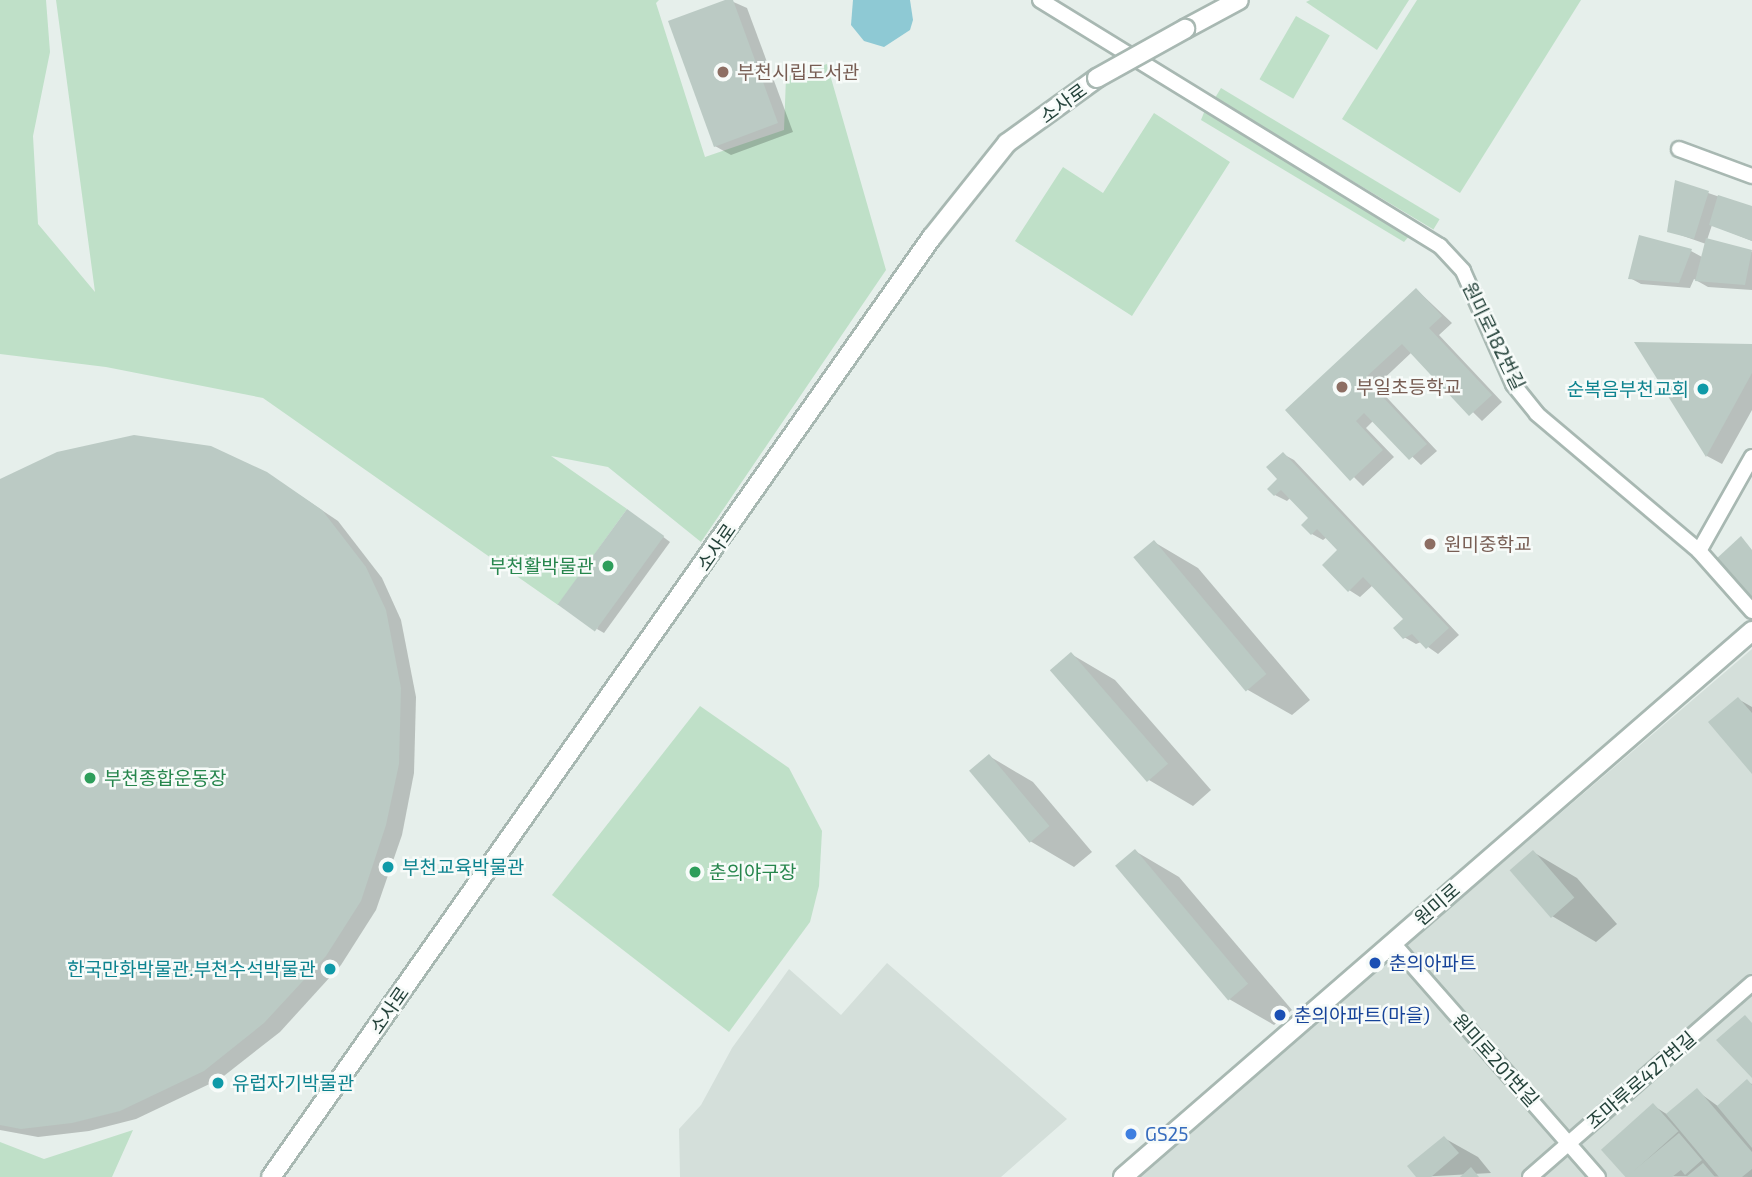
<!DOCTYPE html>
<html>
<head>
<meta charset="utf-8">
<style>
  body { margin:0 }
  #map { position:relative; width:1752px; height:1177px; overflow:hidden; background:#e6efeb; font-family:"Exo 2","Noto Sans KR",sans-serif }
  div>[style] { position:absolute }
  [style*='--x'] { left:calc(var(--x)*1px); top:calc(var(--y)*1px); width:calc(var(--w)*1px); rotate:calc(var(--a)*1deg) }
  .built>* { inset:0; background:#d4dfda }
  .green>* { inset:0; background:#bfe0c8; transform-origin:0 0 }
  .water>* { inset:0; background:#8ec9d4 }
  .shadow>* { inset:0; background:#0003 }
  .building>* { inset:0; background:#bbcac4; transform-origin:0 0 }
  .roads { filter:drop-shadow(2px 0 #a8b8b2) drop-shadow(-2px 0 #a8b8b2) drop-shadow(0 2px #a8b8b2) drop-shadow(0 -2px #a8b8b2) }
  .minor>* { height:14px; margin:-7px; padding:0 7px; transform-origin:7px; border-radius:7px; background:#fff }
  .tertiary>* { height:18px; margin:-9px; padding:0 9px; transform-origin:9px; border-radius:9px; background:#fff }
  .bridges { filter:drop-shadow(2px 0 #a8b8b2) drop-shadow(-2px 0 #a8b8b2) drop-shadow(0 2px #a8b8b2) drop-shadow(0 -2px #a8b8b2) }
  .tertiary-bridge>* { height:18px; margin:-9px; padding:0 9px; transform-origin:9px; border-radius:9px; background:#fff }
  .dots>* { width:19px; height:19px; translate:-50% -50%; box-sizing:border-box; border:4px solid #f7fbf9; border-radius:50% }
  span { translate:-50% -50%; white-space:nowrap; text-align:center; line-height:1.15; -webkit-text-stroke:5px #f7fbf9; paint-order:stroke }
  .education-label { font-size:19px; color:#785e54 }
  .left { translate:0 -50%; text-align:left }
  .street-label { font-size:19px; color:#24423a }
  .culture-label { font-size:19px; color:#0d838f }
  .right { translate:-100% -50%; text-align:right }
  .leisure-label { font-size:19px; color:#27864d }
  .transit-label { font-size:19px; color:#164399 }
  .shop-label { font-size:19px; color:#366cbe }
</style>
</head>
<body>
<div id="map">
  <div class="built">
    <i style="clip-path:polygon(1752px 649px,1752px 1177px,1135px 1177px,1381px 967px)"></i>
    <i style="clip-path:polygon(887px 963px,1067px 1119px,1001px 1177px,680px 1177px,679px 1129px,701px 1105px,732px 1048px,789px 969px,841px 1015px)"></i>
  </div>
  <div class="green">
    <i style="clip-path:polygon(0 0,46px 0,50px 52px,33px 136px,38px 224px,95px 292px,56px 0,659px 0,656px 3px,705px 157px,784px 130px,786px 77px,827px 64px,886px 270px,701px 542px,608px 467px,551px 456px,627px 509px,558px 605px,263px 398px,106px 367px,0 354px)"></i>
    <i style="clip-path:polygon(1310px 0,1409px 0,1377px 50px,1306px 2px)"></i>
    <i style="clip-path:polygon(1417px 0,1581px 0,1460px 193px,1342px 119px)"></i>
    <i style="left:1296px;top:16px;width:39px;height:73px;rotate:30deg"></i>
    <i style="left:1221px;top:88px;width:255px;height:12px;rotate:31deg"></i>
    <i style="clip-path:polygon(1205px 110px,1410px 235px,1404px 242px,1201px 120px)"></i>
    <i style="clip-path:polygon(1154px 113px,1230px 162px,1132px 316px,1015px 241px,1063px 167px,1103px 193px)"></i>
    <i style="clip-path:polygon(700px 706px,789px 768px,822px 831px,819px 886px,810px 922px,729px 1032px,552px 895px)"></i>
    <i style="clip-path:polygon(133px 1130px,112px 1177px,0 1177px,0 1142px,44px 1159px)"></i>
  </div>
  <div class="water">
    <i style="clip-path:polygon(853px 0,910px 0,913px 20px,910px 30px,884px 47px,864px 41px,851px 25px)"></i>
  </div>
  <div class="shadow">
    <i style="clip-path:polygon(729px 0,747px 8px,793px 132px,731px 155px,715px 146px)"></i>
    <i style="clip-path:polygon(1676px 182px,1752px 208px,1752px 241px,1712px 225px,1707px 240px,1752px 252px,1752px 290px,1708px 287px,1694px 279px,1690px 288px,1641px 284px,1630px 278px,1691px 251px,1702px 257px,1706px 244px,1669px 231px)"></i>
    <i style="clip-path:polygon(1417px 290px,1452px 323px,1439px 335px,1502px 402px,1482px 421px,1412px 352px,1376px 386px,1437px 451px,1421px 465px,1374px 420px,1366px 428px,1394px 457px,1363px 486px,1287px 411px)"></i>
    <i style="clip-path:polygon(1637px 344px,1752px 346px,1752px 410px,1722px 464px,1707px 456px)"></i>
    <i style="clip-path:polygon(1283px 454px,1294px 460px,1459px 635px,1438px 654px,1421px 642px,1416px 644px,1404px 637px,1406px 619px,1373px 585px,1360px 597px,1349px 590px,1339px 550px,1327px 537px,1323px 540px,1312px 534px,1310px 518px,1291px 497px,1287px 501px,1275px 495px)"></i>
    <i style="clip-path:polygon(0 481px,283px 484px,338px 521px,382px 578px,401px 620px,416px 697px,414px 773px,402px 835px,376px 910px,341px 965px,280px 1032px,220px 1079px,136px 1119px,89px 1131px,38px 1137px,0 1130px)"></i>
    <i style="clip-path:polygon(634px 515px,670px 542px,604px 633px,597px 629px)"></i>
    <i style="clip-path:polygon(1154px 542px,1198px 568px,1310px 700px,1292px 715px,1248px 690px)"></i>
    <i style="clip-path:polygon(1071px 654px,1115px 680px,1211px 790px,1193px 806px,1149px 780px)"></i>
    <i style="clip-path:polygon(1738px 699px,1752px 707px,1752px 771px)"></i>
    <i style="clip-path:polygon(989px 756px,1033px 782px,1092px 852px,1074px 867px,1030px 841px)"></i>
    <i style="clip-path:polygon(1135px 851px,1179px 877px,1292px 1010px,1274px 1025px,1229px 999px)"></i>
    <i style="clip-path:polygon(1533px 852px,1577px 878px,1617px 924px,1596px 942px,1552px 916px)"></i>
    <i style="clip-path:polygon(1747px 1082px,1752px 1084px,1752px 1177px,1625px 1176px,1654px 1106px,1668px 1115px,1697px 1091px,1719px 1107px)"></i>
    <i style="clip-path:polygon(1444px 1138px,1478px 1157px,1491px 1173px,1418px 1177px)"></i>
  </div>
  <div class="building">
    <i style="clip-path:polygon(725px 0,733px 0,778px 123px,714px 147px,668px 21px)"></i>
    <i style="clip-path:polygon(1675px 180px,1709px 191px,1694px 239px,1667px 232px)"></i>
    <i style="clip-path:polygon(1718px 195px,1752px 206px,1752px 241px,1709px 225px)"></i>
    <i style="clip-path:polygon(1639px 235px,1692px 249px,1679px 283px,1628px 279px)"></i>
    <i style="clip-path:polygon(1706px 238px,1752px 250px,1745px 285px,1695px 281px)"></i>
    <i style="clip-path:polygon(1416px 288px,1442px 316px,1429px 328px,1492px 395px,1469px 416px,1402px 344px,1365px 378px,1427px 444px,1409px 460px,1364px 413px,1356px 421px,1383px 450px,1350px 481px,1285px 410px)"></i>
    <i style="clip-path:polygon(1634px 342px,1752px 344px,1752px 373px,1706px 457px)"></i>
    <i style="clip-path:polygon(134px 435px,211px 446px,267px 472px,322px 510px,366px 567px,386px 610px,401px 688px,399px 764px,386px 825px,361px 901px,326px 956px,264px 1023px,204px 1071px,120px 1111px,72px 1123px,21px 1129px,0 1125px,0 479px,57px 452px)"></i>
    <i style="clip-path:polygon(1283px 452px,1449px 628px,1426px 649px,1412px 634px,1403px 639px,1393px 628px,1403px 619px,1363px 577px,1348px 592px,1322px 565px,1337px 550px,1317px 529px,1311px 535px,1301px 525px,1308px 518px,1281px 490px,1274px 496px,1267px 489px,1277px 479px,1266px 467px)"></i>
    <i style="left:627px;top:509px;width:46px;height:118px;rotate:36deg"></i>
    <i style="clip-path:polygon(1741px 536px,1752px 550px,1752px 601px,1715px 560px)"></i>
    <i style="left:1154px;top:540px;width:175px;height:27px;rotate:50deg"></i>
    <i style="left:1071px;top:652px;width:148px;height:28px;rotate:49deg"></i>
    <i style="clip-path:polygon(1738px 697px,1752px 713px,1752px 774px,1708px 722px)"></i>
    <i style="left:989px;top:754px;width:94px;height:26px;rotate:50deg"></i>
    <i style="left:1135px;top:849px;width:176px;height:26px;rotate:50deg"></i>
    <i style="left:1533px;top:850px;width:63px;height:31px;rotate:49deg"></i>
    <i style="clip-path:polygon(1745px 1015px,1752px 1023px,1752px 1078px,1716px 1040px)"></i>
    <i style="clip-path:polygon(1747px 1079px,1752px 1085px,1752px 1148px,1717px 1106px)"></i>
    <i style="clip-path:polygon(1697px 1088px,1752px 1152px,1752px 1169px,1742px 1177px,1719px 1177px,1666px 1114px)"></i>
    <i style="left:1653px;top:1103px;width:38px;height:70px;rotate:48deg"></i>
    <i style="clip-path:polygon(1679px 1133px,1702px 1160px,1685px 1175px,1681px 1170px,1672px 1177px,1626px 1177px)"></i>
    <i style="clip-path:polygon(1444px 1136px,1459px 1153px,1431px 1177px,1416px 1177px,1407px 1166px)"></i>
    <i style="clip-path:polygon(1703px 1163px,1715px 1177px,1686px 1177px)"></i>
    <i style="clip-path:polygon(1471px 1167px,1479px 1177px,1460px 1177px)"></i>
  </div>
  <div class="roads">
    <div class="minor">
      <i style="--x:1040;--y:0;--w:470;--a:31.6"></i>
      <i style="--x:1440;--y:246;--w:34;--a:47"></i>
      <i style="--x:1463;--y:271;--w:124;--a:66.1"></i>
      <i style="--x:1513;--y:384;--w:38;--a:51"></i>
      <i style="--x:1537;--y:414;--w:212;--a:40.2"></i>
      <i style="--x:1699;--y:551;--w:80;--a:48.5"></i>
      <i style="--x:1679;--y:149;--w:78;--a:20.3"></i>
      <i style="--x:1699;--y:551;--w:108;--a:-60.6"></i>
      <i style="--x:1393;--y:943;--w:311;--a:48.8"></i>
      <i style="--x:1530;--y:1177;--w:295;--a:-41.1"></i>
    </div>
    <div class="tertiary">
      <i style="--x:1185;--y:29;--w:61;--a:-28.2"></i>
      <i style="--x:271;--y:1177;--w:1149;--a:-54.89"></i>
      <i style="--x:932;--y:237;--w:120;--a:-51.4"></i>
      <i style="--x:1007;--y:143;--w:111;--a:-35.8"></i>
      <i style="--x:1123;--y:1177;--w:833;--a:-40.96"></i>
    </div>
  </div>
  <div class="bridges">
    <div class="tertiary-bridge">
      <i style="--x:1097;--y:78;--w:101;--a:-29.1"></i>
    </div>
  </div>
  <div class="dots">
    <i style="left:723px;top:72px;background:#8d6e63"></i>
    <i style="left:1342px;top:387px;background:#8d6e63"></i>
    <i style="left:1703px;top:389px;background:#0f9aa8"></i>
    <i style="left:1430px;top:544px;background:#8d6e63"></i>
    <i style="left:608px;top:566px;background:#2e9e5b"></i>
    <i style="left:90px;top:778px;background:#2e9e5b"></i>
    <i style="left:388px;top:867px;background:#0f9aa8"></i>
    <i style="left:695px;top:872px;background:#2e9e5b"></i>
    <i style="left:1375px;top:963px;background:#1a4fb4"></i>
    <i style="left:330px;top:969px;background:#0f9aa8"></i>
    <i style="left:1280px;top:1015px;background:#1a4fb4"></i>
    <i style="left:218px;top:1083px;background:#0f9aa8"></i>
    <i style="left:1131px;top:1134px;background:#3f7fe0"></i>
  </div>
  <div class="education-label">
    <span class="left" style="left:737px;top:72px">부천시립도서관</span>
    <span class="left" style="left:1356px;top:387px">부일초등학교</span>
    <span class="left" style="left:1444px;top:544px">원미중학교</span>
  </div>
  <div class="street-label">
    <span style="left:1063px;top:103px;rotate:-36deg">소사로</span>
    <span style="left:1494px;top:336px;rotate:64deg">원미로182번길</span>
    <span style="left:716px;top:547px;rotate:-55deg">소사로</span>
    <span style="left:1437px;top:904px;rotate:-41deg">원미로</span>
    <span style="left:389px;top:1010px;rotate:-55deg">소사로</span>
    <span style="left:1496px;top:1060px;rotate:48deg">원미로201번길</span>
    <span style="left:1641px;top:1080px;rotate:-41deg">조마루로427번길</span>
  </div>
  <div class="culture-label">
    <span class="right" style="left:1689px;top:389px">순복음부천교회</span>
    <span class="left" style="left:402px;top:867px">부천교육박물관</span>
    <span class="right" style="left:316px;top:969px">한국만화박물관.부천수석박물관</span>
    <span class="left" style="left:232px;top:1083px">유럽자기박물관</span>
  </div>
  <div class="leisure-label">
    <span class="right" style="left:594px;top:566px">부천활박물관</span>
    <span class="left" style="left:104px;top:778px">부천종합운동장</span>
    <span class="left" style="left:709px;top:872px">춘의야구장</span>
  </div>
  <div class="transit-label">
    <span class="left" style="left:1389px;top:963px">춘의아파트</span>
    <span class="left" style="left:1294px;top:1015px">춘의아파트(마을)</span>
  </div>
  <div class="shop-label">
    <span class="left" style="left:1145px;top:1134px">GS25</span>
  </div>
</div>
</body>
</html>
